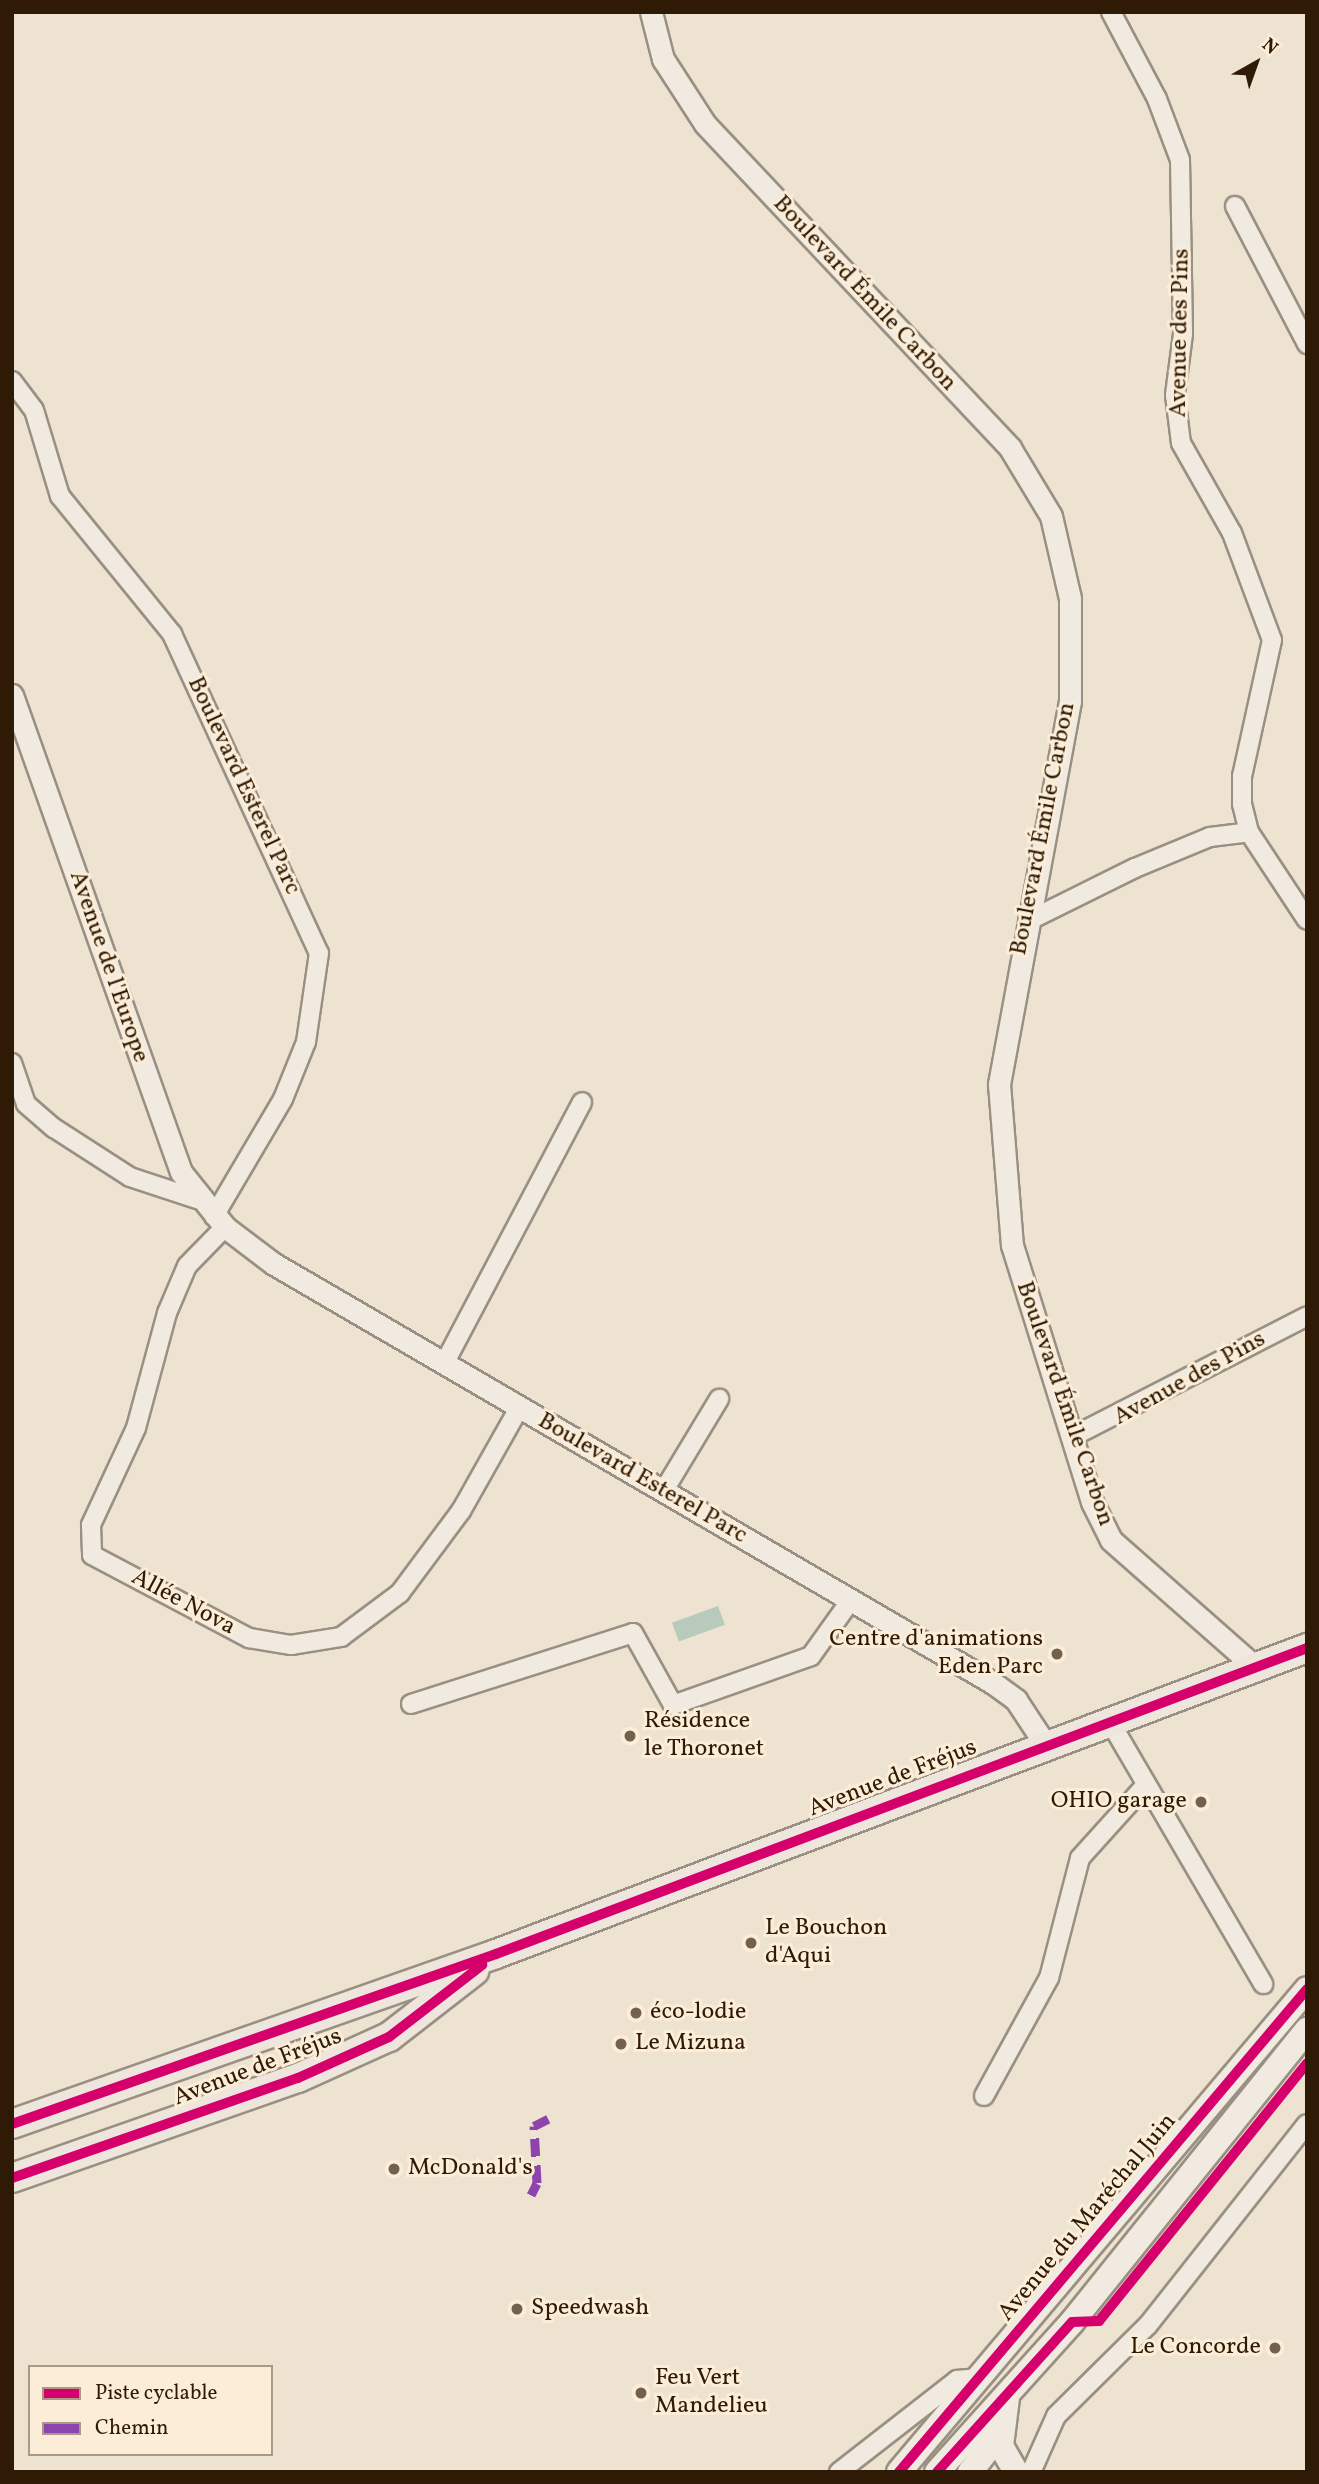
<!DOCTYPE html>
<html>
<head>
<meta charset="utf-8">
<style>
  body { margin:0 }
  #map { position:relative; width:1319px; height:2484px; overflow:hidden; background:#eee2d0; font-family:Vollkorn,serif }
  div>[style] { position:absolute }
  [style*='--x'] { left:calc(var(--x)*1px); top:calc(var(--y)*1px); width:calc(var(--w)*1px); rotate:calc(var(--a)*1deg) }
  .water>* { inset:0; background:#b7cabb; transform-origin:0 0 }
  .roads { filter:drop-shadow(2px 0 #999082) drop-shadow(-2px 0 #999082) drop-shadow(0 2px #999082) drop-shadow(0 -2px #999082) }
  .minor>* { height:18px; margin:-9px; padding:0 9px; transform-origin:9px; border-radius:9px; background:#f0eae1 }
  .tertiary>* { height:21px; margin:-10.5px; padding:0 10.5px; transform-origin:10.5px; border-radius:10.5px; background:#f0eae1 }
  .secondary>* { height:24px; margin:-12px; padding:0 12px; transform-origin:12px; border-radius:12px; background:#f0eae1 }
  .primary>* { height:28px; margin:-14px; padding:0 14px; transform-origin:14px; border-radius:14px; background:#eee6dc }
  .quiet>* { height:9px; margin-top:-4.5px; transform-origin:0; background:repeating-linear-gradient(90deg,#8e44ad 0 18px,transparent 0 27px) }
  .cycleway>* { height:10px; margin:-5px; padding:0 5px; transform-origin:5px; border-radius:5px; background:#d6006c }
  .dots>* { width:19px; height:19px; translate:-50% -50%; box-sizing:border-box; border:4px solid #fcedd8; border-radius:50% }
  span { translate:-50% -50%; white-space:nowrap; text-align:center; line-height:1.15; -webkit-text-stroke:6px #fcedd8; paint-order:stroke }
  .street-label { font-size:24px; color:#2f1b05 }
  .poi-label { font-size:24px; color:#2f1b05 }
  .right { translate:-100% -50%; text-align:right }
  .left { translate:0 -50%; text-align:left }
  .frame { position:absolute; inset:0; border:14px solid #2f1b05; pointer-events:none }
  .legend { position:absolute; left:28px; top:2365px; width:245px; height:91px; box-sizing:border-box; background:#fcedd8; border:2px solid #aa9984; margin:0; padding:9px 12px; list-style:none; font-size:21px; color:#2f1b05 }
  .legend li { display:flex; align-items:center; gap:14px; height:35px }
  .legend b { width:35px; border:2px solid #aa9984 }
  .north { position:absolute; left:1221px; top:28px; width:70px; height:70px; -webkit-text-stroke:5px #fcedd8; paint-order:stroke; rotate:40deg; font-size:19px; font-weight:700; line-height:28px; text-align:center; color:#2f1b05 }
  .north::after { content:''; display:block; margin:auto; width:24px; height:32px; background:#2f1b05; clip-path:polygon(50% 0,100% 100%,50% 72%,0 100%) }
</style>
</head>
<body>
<div id="map">
  <div class="water">
    <i style="left:718px;top:1606px;width:20px;height:49px;rotate:70deg"></i>
  </div>
  <div class="roads">
    <div class="minor">
      <i style="--x:1111;--y:12;--w:98;--a:62.1"></i>
      <i style="--x:1157;--y:99;--w:65;--a:69.3"></i>
      <i style="--x:1180;--y:160;--w:174;--a:89"></i>
      <i style="--x:1183;--y:334;--w:62;--a:97.5"></i>
      <i style="--x:1175;--y:395;--w:48;--a:82.9"></i>
      <i style="--x:1181;--y:443;--w:103;--a:60.5"></i>
      <i style="--x:1232;--y:533;--w:114;--a:69.5"></i>
      <i style="--x:1272;--y:640;--w:139;--a:102.4"></i>
      <i style="--x:1242;--y:776;--w:28;--a:90"></i>
      <i style="--x:1242;--y:804;--w:29;--a:76"></i>
      <i style="--x:1249;--y:832;--w:105;--a:56.6"></i>
      <i style="--x:1235;--y:206;--w:156;--a:62.4"></i>
      <i style="--x:12;--y:381;--w:36;--a:53"></i>
      <i style="--x:34;--y:410;--w:90;--a:73.2"></i>
      <i style="--x:60;--y:496;--w:178;--a:50.9"></i>
      <i style="--x:172;--y:634;--w:351;--a:65.3"></i>
      <i style="--x:319;--y:953;--w:90;--a:98.3"></i>
      <i style="--x:306;--y:1042;--w:61;--a:112"></i>
      <i style="--x:283;--y:1099;--w:136;--a:120.5"></i>
      <i style="--x:1028;--y:921;--w:119;--a:-26.4"></i>
      <i style="--x:1135;--y:868;--w:81;--a:-22.5"></i>
      <i style="--x:1210;--y:837;--w:39;--a:-7"></i>
      <i style="--x:12;--y:1063;--w:43;--a:71.1"></i>
      <i style="--x:26;--y:1104;--w:37;--a:41"></i>
      <i style="--x:54;--y:1128;--w:90;--a:32.8"></i>
      <i style="--x:130;--y:1177;--w:71;--a:18.2"></i>
      <i style="--x:225;--y:1227;--w:54;--a:134.3"></i>
      <i style="--x:187;--y:1266;--w:51;--a:113.1"></i>
      <i style="--x:167;--y:1313;--w:119;--a:105.1"></i>
      <i style="--x:136;--y:1428;--w:107;--a:114.9"></i>
      <i style="--x:91;--y:1525;--w:30;--a:88"></i>
      <i style="--x:92;--y:1555;--w:178;--a:27.9"></i>
      <i style="--x:249;--y:1638;--w:43;--a:9.5"></i>
      <i style="--x:291;--y:1645;--w:51;--a:-9.1"></i>
      <i style="--x:341;--y:1637;--w:74;--a:-36.7"></i>
      <i style="--x:400;--y:1593;--w:102;--a:-53.4"></i>
      <i style="--x:461;--y:1511;--w:118;--a:-60.6"></i>
      <i style="--x:444;--y:1364;--w:296;--a:-62.2"></i>
      <i style="--x:1072;--y:1437;--w:264;--a:-27.2"></i>
      <i style="--x:663;--y:1492;--w:109;--a:-58.9"></i>
      <i style="--x:411;--y:1704;--w:233;--a:-17.7"></i>
      <i style="--x:633;--y:1633;--w:82;--a:60.9"></i>
      <i style="--x:673;--y:1705;--w:146;--a:-19.5"></i>
      <i style="--x:811;--y:1656;--w:69;--a:-54.5"></i>
      <i style="--x:1109;--y:1720;--w:306;--a:59.7"></i>
      <i style="--x:984;--y:2096;--w:135;--a:-61.2"></i>
      <i style="--x:1049;--y:1978;--w:124;--a:-75.5"></i>
      <i style="--x:1080;--y:1858;--w:96;--a:-48"></i>
      <i style="--x:1032;--y:2470;--w:59;--a:-66"></i>
      <i style="--x:1056;--y:2416;--w:129;--a:-44.7"></i>
      <i style="--x:1148;--y:2325;--w:256;--a:-51.7"></i>
      <i style="--x:839;--y:2472;--w:150;--a:-37.9"></i>
      <i style="--x:957;--y:2380;--w:25;--a:-5"></i>
    </div>
    <div class="tertiary">
      <i style="--x:651;--y:12;--w:49;--a:75.7"></i>
      <i style="--x:663;--y:59;--w:77;--a:57.1"></i>
      <i style="--x:705;--y:124;--w:445;--a:46.7"></i>
      <i style="--x:1010;--y:448;--w:79;--a:58.9"></i>
      <i style="--x:1051;--y:516;--w:84;--a:77"></i>
      <i style="--x:1070;--y:598;--w:103;--a:90"></i>
      <i style="--x:1070;--y:701;--w:390;--a:100.5"></i>
      <i style="--x:999;--y:1084;--w:162;--a:85.4"></i>
      <i style="--x:1012;--y:1245;--w:269;--a:72.7"></i>
      <i style="--x:1092;--y:1502;--w:42;--a:63.4"></i>
      <i style="--x:1111;--y:1540;--w:192;--a:41.4"></i>
      <i style="--x:12;--y:695;--w:506;--a:70.49"></i>
      <i style="--x:181;--y:1172;--w:70;--a:51.3"></i>
      <i style="--x:225;--y:1227;--w:61;--a:37.1"></i>
      <i style="--x:274;--y:1264;--w:832;--a:30.23"></i>
      <i style="--x:993;--y:1683;--w:29;--a:36"></i>
      <i style="--x:1016;--y:1700;--w:53;--a:56.6"></i>
    </div>
    <div class="secondary">
      <i style="--x:1007;--y:2398;--w:48;--a:97.1"></i>
      <i style="--x:1001;--y:2446;--w:30;--a:60"></i>
      <i style="--x:899;--y:2472;--w:632;--a:-49.81"></i>
      <i style="--x:937;--y:2472;--w:202;--a:-48"></i>
      <i style="--x:1072;--y:2322;--w:375;--a:-51.2"></i>
      <i style="--x:970;--y:2472;--w:48;--a:-51.7"></i>
    </div>
    <div class="primary">
      <i style="--x:12;--y:2124;--w:513;--a:-19.35"></i>
      <i style="--x:496;--y:1954;--w:867;--a:-20.67"></i>
      <i style="--x:12;--y:2178;--w:303;--a:-19.3"></i>
      <i style="--x:298;--y:2078;--w:100;--a:-24.3"></i>
      <i style="--x:389;--y:2037;--w:108;--a:-37.8"></i>
    </div>
  </div>
  <div class="quiet">
    <i style="--x:531;--y:2195;--w:13;--a:-63"></i>
    <i style="--x:537;--y:2183;--w:57;--a:-93"></i>
    <i style="--x:534;--y:2126;--w:16;--a:-27"></i>
  </div>
  <div class="cycleway">
    <i style="--x:12;--y:2124;--w:513;--a:-19.35"></i>
    <i style="--x:496;--y:1954;--w:867;--a:-20.67"></i>
    <i style="--x:12;--y:2178;--w:303;--a:-19.3"></i>
    <i style="--x:298;--y:2078;--w:100;--a:-24.3"></i>
    <i style="--x:389;--y:2037;--w:118;--a:-37.7"></i>
    <i style="--x:899;--y:2472;--w:632;--a:-49.81"></i>
    <i style="--x:937;--y:2472;--w:202;--a:-48"></i>
    <i style="--x:1072;--y:2322;--w:27;--a:-2"></i>
    <i style="--x:1099;--y:2321;--w:331;--a:-51.1"></i>
  </div>
  <div class="dots">
    <i style="left:1057px;top:1654px;background:#72614c"></i>
    <i style="left:630px;top:1736px;background:#72614c"></i>
    <i style="left:1201px;top:1802px;background:#72614c"></i>
    <i style="left:751px;top:1943px;background:#72614c"></i>
    <i style="left:636px;top:2013px;background:#72614c"></i>
    <i style="left:621px;top:2044px;background:#72614c"></i>
    <i style="left:394px;top:2169px;background:#72614c"></i>
    <i style="left:517px;top:2309px;background:#72614c"></i>
    <i style="left:1275px;top:2348px;background:#72614c"></i>
    <i style="left:641px;top:2393px;background:#72614c"></i>
  </div>
  <div class="street-label">
    <span style="left:864px;top:294px;rotate:47deg">Boulevard Émile Carbon</span>
    <span style="left:1181px;top:333px;rotate:-89deg">Avenue des Pins</span>
    <span style="left:243px;top:786px;rotate:65deg">Boulevard Esterel Parc</span>
    <span style="left:1044px;top:829px;rotate:-79deg">Boulevard Émile Carbon</span>
    <span style="left:108px;top:967px;rotate:71deg">Avenue de l'Europe</span>
    <span style="left:1190px;top:1379px;rotate:-29deg">Avenue des Pins</span>
    <span style="left:1064px;top:1404px;rotate:71deg">Boulevard Émile Carbon</span>
    <span style="left:642px;top:1479px;rotate:30deg">Boulevard Esterel Parc</span>
    <span style="left:183px;top:1603px;rotate:28deg">Allée Nova</span>
    <span style="left:893px;top:1779px;rotate:-21deg">Avenue de Fréjus</span>
    <span style="left:258px;top:2068px;rotate:-21deg">Avenue de Fréjus</span>
    <span style="left:1088px;top:2218px;rotate:-50deg">Avenue du Maréchal Juin</span>
  </div>
  <div class="poi-label">
    <span class="right" style="left:1043px;top:1654px">Centre d'animations<br>Eden Parc</span>
    <span class="left" style="left:644px;top:1736px">Résidence<br>le Thoronet</span>
    <span class="right" style="left:1187px;top:1802px">OHIO garage</span>
    <span class="left" style="left:765px;top:1943px">Le Bouchon<br>d'Aqui</span>
    <span class="left" style="left:650px;top:2013px">éco-lodie</span>
    <span class="left" style="left:635px;top:2044px">Le Mizuna</span>
    <span class="left" style="left:408px;top:2169px">McDonald's</span>
    <span class="left" style="left:531px;top:2309px">Speedwash</span>
    <span class="right" style="left:1261px;top:2348px">Le Concorde</span>
    <span class="left" style="left:655px;top:2393px">Feu Vert<br>Mandelieu</span>
  </div>
  <div class="frame"></div>
  <ul class="legend">
  <li><b style="height:9px;background:#d6006c"></b>Piste cyclable</li>
  <li><b style="height:9px;background:#8e44ad"></b>Chemin</li>
  </ul>
  <div class="north">N</div>
</div>
</body>
</html>
